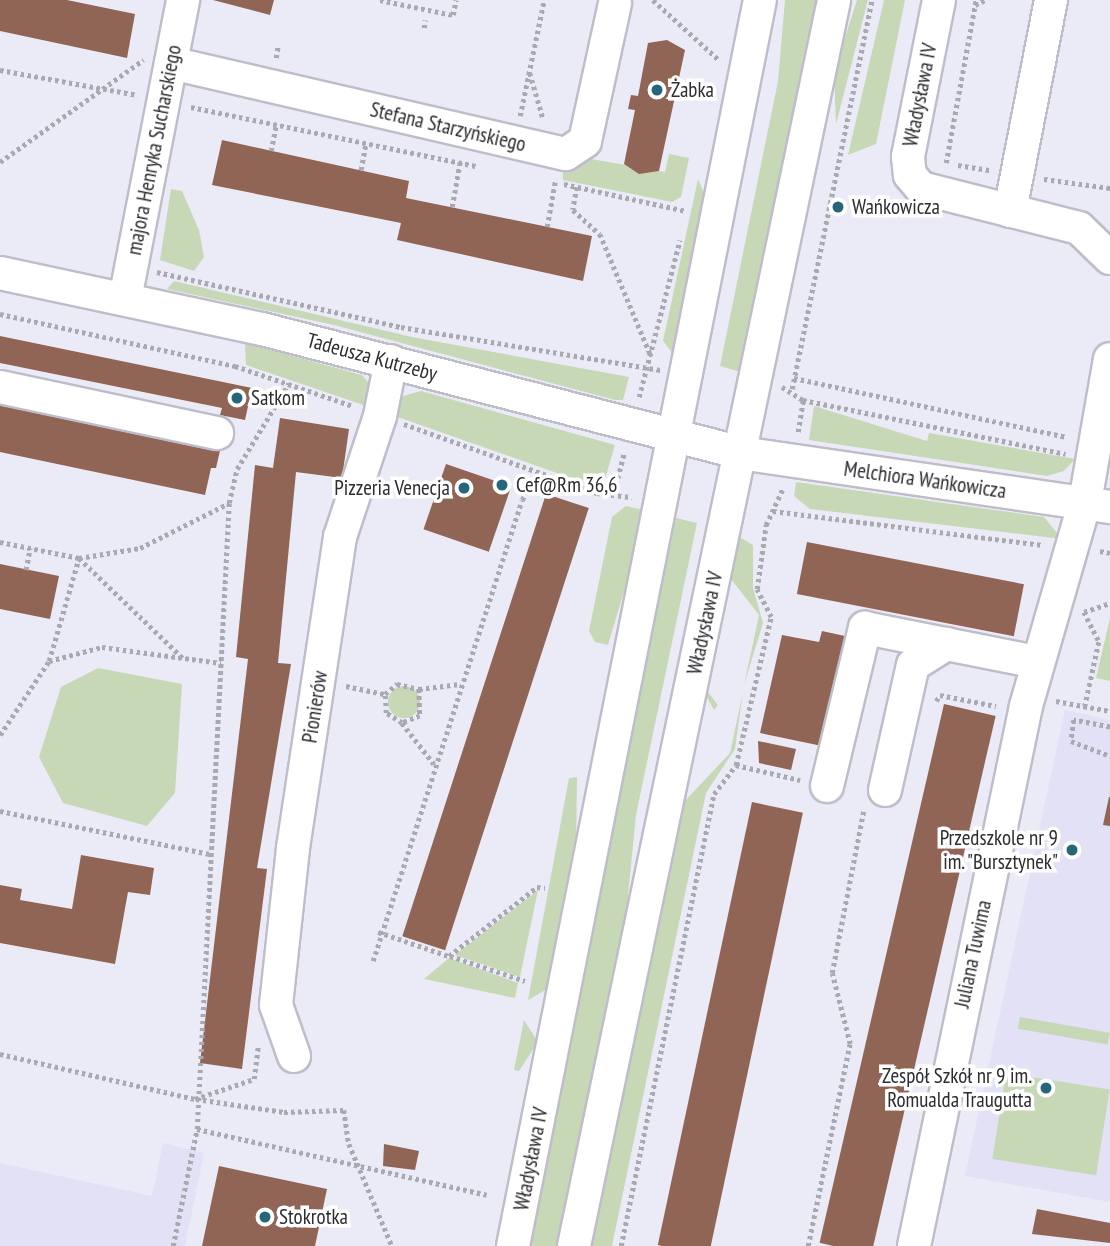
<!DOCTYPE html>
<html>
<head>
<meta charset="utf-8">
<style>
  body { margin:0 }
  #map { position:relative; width:1110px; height:1246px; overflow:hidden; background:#ebebf7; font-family:"PT Sans Narrow",sans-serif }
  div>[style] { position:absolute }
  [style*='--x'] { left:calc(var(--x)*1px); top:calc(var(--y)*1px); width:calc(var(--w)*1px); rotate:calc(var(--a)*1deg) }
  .built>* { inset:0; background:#e2e1f5 }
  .green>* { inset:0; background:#c7d8b7; transform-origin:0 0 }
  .round { border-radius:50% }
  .building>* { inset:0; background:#906555; transform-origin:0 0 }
  .path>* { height:4.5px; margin-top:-2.25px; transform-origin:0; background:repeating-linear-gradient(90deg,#a9a9b2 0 3.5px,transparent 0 7px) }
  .roads { filter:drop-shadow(2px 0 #bebdc9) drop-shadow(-2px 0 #bebdc9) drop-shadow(0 2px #bebdc9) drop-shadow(0 -2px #bebdc9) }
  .minor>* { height:32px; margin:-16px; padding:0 16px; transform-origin:16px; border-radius:16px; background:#fff }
  .dots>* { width:19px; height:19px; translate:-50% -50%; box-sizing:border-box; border:4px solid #fff; border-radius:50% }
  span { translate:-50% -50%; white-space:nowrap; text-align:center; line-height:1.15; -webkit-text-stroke:7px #fff; paint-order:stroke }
  .poi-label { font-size:21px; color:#2c2c31 }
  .left { translate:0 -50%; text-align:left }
  .right { translate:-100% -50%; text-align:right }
  .street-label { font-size:21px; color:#2c2c31 }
</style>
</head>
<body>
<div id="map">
  <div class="built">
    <i style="clip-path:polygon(1065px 710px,1110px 720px,1110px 1202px,965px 1176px)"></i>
    <i style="clip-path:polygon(163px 1143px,204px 1153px,185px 1246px,0 1246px,0 1163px,152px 1196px)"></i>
  </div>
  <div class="green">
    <i style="clip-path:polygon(785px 0,818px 0,741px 372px,720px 366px,778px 81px)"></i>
    <i style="clip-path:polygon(857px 0,868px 0,836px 124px,834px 72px)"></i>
    <i style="clip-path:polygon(884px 0,905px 0,876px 144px,848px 155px)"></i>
    <i style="clip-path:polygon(563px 154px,665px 172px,669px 154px,689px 158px,681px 197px,672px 202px,563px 180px)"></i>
    <i style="clip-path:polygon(698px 179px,709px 204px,674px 355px,663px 341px)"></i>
    <i style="clip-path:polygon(171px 189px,182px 191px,199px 230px,204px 257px,194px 271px,160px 260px)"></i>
    <i style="clip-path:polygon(174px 281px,412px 337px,629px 377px,623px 400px,615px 400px,334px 325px,167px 289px)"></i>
    <i style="clip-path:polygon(245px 343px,362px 375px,373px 388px,372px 408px,246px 365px)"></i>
    <i style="clip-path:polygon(421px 391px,615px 445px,605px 479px,588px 484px,392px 415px,403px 396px)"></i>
    <i style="clip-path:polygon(814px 406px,927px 441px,929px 433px,1075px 459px,1064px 471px,1047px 476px,809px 440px)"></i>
    <i style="clip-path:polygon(796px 482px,1044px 517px,1062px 539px,810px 509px,794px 496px)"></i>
    <i style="clip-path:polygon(626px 506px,648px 511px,608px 645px,595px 642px,589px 631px,612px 517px)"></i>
    <i style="clip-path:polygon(676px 518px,697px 523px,636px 815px,624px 936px,560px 1246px,524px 1246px)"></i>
    <i style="clip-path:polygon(736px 535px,753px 545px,753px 588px,763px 623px,744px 685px,759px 615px,731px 579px,707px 691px,718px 705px,714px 710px,704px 692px)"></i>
    <i style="clip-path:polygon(1110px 618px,1110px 681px,1096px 678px)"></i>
    <i style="clip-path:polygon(98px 668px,182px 684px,175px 793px,147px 826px,63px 803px,39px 757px,61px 687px)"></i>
    <i class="round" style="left:388px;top:686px;width:32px;height:32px"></i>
    <i style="clip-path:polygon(743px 692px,735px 749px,706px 793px,612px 1246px,588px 1246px,682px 804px,730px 753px)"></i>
    <i style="clip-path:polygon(577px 777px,576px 850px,549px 988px,528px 1000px,569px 778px)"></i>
    <i style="clip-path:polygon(538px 890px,520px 977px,455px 955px)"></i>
    <i style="clip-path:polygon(449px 958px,518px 983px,515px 998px,424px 979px)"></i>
    <i style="left:1020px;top:1017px;width:91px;height:12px;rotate:10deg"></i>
    <i style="clip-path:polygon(524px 1020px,538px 1042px,519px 1071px,514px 1070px)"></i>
    <i style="left:1006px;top:1073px;width:105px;height:87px;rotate:9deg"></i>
  </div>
  <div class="building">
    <i style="clip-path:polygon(0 0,67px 0,135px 14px,127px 58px,0 31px)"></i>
    <i style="clip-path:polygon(213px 0,274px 0,270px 15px)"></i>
    <i style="clip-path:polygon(667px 40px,685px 50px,659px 171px,639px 174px,624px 164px,635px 110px,628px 109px,631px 95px,638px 96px,648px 43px)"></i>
    <i style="clip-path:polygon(222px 140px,409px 181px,406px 198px,592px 236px,583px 281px,397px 240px,401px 223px,212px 185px)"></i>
    <i style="clip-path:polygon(0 336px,252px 388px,245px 420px,220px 415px,222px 408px,0 363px)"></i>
    <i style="clip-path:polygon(0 396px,222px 442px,216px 468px,211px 468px,205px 495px,0 452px)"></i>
    <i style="clip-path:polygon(280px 418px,349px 429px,342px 478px,296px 472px,278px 663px,291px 664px,257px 868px,267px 869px,242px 1069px,200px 1063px,248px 659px,236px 657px,255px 465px,273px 468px)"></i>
    <i style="left:446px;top:464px;width:69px;height:69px;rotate:19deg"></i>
    <i style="left:546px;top:494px;width:45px;height:465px;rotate:18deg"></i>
    <i style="left:807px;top:542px;width:221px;height:53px;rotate:11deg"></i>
    <i style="clip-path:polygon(0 564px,59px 576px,50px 619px,0 609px)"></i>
    <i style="clip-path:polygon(822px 631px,845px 636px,835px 684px,841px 685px,822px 746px,760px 733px,782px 635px,819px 642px)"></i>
    <i style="left:944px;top:704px;width:53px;height:553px;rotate:13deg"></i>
    <i style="clip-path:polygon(758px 741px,796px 749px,791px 770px,759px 763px)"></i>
    <i style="clip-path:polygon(1109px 797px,1110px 797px,1110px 826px,1103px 825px)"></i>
    <i style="left:752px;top:802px;width:52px;height:453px;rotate:12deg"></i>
    <i style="clip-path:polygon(81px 855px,154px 868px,150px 895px,128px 892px,115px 964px,0 943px,0 885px,22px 889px,20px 900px,72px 909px)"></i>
    <i style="clip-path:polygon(384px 1144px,419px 1151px,415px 1170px,383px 1166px)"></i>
    <i style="clip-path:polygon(219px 1166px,327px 1189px,315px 1246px,202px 1246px)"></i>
    <i style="clip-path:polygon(1037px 1209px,1110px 1223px,1110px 1243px,1032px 1234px)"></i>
  </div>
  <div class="path">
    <i style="--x:380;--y:0;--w:75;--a:11.6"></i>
    <i style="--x:453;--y:15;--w:15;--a:-79"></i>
    <i style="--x:653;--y:0;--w:88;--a:42.2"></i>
    <i style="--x:975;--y:5;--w:11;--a:-27"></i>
    <i style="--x:424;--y:28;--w:8;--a:-83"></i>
    <i style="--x:276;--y:58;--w:12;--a:-81"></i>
    <i style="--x:0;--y:70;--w:140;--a:10.3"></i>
    <i style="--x:530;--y:73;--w:47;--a:73.9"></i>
    <i style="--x:191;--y:107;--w:292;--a:11.7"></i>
    <i style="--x:520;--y:116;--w:118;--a:-78.3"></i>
    <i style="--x:271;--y:151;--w:26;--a:-79"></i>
    <i style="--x:0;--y:162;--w:176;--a:-35.5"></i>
    <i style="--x:946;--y:163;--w:166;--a:-79.6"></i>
    <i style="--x:958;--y:165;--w:33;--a:9"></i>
    <i style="--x:361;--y:170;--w:27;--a:-80"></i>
    <i style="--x:1044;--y:179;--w:67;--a:7.8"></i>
    <i style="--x:564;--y:184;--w:125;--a:12.5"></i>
    <i style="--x:577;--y:187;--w:23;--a:100"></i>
    <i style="--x:573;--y:210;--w:36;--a:42"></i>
    <i style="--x:600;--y:234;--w:132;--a:67.3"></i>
    <i style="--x:452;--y:207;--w:46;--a:-79.9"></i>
    <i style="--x:547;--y:227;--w:46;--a:-79.9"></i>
    <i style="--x:157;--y:272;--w:250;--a:12.7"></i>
    <i style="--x:401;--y:327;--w:263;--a:9.4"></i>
    <i style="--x:0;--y:314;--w:241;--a:12.5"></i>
    <i style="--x:235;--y:366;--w:125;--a:18.7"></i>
    <i style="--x:794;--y:378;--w:279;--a:12.2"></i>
    <i style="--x:782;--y:387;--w:25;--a:32"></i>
    <i style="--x:803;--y:400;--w:268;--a:11.6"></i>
    <i style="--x:792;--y:389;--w:397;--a:-78.4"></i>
    <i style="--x:639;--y:397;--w:162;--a:-75.4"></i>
    <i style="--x:404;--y:424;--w:205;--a:19.7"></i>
    <i style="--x:597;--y:493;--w:35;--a:7"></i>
    <i style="--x:798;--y:432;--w:32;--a:-81"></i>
    <i style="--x:614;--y:492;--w:40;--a:-75.6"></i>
    <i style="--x:773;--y:511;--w:272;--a:7.2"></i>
    <i style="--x:0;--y:542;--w:81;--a:11.4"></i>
    <i style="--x:79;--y:558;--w:62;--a:-9.3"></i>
    <i style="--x:140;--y:548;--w:100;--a:-26.8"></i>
    <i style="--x:1100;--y:551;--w:10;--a:11"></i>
    <i style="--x:26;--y:570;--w:22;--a:-80"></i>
    <i style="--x:1084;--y:612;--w:34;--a:63"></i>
    <i style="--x:1099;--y:642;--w:66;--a:102.3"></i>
    <i style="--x:1084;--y:612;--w:28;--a:-19"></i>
    <i style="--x:49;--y:661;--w:107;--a:-73.8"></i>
    <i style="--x:79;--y:558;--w:144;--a:43.9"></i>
    <i style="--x:346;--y:686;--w:40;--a:12"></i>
    <i style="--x:419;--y:689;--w:27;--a:88"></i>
    <i style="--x:420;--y:716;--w:19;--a:159"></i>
    <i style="--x:402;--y:723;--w:19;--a:-148"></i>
    <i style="--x:386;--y:713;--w:19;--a:-93"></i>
    <i style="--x:385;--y:694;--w:16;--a:-40"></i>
    <i style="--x:397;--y:684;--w:23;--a:13"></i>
    <i style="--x:419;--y:689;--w:41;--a:-7"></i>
    <i style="--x:936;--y:701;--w:7;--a:-56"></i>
    <i style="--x:940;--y:695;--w:57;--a:11.1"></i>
    <i style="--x:1056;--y:701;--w:55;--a:10.5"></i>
    <i style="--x:402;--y:723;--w:52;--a:52"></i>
    <i style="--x:1110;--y:727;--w:37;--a:-169"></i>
    <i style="--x:1074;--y:720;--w:21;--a:98"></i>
    <i style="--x:1071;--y:741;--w:42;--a:21"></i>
    <i style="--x:0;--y:735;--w:89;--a:-56.5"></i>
    <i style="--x:49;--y:661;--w:55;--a:-14.8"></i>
    <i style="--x:102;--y:647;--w:120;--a:7.7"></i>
    <i style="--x:736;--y:765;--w:66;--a:13.2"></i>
    <i style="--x:0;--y:811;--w:214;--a:11.6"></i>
    <i style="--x:378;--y:932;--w:75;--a:18.7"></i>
    <i style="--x:449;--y:956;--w:112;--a:-38.1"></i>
    <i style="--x:537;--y:887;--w:8;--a:7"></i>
    <i style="--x:450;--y:956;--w:79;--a:18.4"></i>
    <i style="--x:373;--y:961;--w:484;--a:-72.1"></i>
    <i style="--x:522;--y:500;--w:33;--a:-59"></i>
    <i style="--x:0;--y:1054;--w:200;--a:13"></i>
    <i style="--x:195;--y:1099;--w:62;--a:-18.7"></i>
    <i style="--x:254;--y:1079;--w:34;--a:-83"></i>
    <i style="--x:196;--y:1099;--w:89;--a:8.4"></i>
    <i style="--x:284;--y:1112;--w:60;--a:-1.9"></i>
    <i style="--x:344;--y:1110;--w:34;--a:82"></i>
    <i style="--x:349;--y:1144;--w:111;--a:67.1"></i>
    <i style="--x:197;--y:1129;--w:297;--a:12.8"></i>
    <i style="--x:173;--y:1246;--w:119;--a:-78.4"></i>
    <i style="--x:197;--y:1129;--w:627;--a:-87.07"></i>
    <i style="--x:229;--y:503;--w:35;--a:-77"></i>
    <i style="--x:237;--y:469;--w:100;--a:-58.8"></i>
    <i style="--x:621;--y:1246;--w:461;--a:-78.4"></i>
    <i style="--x:714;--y:794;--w:36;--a:-53"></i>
    <i style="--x:736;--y:765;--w:152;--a:-76.7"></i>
    <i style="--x:771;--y:617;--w:31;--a:-117"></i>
    <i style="--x:757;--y:589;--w:65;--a:-82"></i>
    <i style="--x:766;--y:525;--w:41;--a:-65.3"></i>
    <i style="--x:808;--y:1246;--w:206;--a:-78.3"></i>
    <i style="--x:850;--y:1044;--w:73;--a:-104.2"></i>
    <i style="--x:832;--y:973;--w:167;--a:-79"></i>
  </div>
  <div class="roads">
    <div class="minor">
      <i style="--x:939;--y:0;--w:160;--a:101.2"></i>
      <i style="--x:908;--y:157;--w:18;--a:84"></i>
      <i style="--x:910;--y:175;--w:17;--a:50"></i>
      <i style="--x:921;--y:188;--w:163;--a:14.2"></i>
      <i style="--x:1079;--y:228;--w:43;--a:44.1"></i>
      <i style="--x:171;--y:63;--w:405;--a:13"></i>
      <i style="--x:566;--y:154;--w:23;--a:-34"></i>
      <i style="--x:585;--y:141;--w:141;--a:-77.7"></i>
      <i style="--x:1010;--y:211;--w:215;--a:-79"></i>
      <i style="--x:0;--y:273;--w:268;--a:12.1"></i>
      <i style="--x:262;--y:329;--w:494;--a:14.5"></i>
      <i style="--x:740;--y:453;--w:374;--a:8.3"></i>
      <i style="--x:125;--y:299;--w:305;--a:-79"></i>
      <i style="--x:0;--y:387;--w:222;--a:12"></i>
      <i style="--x:827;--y:786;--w:163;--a:-76.5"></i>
      <i style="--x:865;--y:628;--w:175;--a:11.2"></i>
      <i style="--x:885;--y:790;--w:128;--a:-77.4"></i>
      <i style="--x:913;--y:665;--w:40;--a:-32"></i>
      <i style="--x:294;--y:1056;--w:54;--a:-109.4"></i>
      <i style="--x:276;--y:1005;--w:158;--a:-83.8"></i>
      <i style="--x:293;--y:848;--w:315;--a:-81.4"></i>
      <i style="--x:340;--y:537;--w:127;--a:-71.7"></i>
      <i style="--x:380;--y:416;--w:56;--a:-78.7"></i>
      <i style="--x:513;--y:1246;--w:1270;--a:-78.79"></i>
      <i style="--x:574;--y:1246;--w:1273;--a:-78.21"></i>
      <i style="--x:914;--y:1246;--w:551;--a:-78.28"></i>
      <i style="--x:1026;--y:706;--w:212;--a:-73.9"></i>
      <i style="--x:1085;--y:502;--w:145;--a:-80.1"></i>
    </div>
  </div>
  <div class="dots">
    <i style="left:657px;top:90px;background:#26667b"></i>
    <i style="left:838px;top:207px;background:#26667b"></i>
    <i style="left:237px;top:398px;background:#26667b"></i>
    <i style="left:502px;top:485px;background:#26667b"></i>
    <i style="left:464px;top:488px;background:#26667b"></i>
    <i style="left:1072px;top:850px;background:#26667b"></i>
    <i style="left:1046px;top:1088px;background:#26667b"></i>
    <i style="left:265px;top:1217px;background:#26667b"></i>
  </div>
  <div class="poi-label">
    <span class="left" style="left:671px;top:90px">Żabka</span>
    <span class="left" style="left:852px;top:207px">Wańkowicza</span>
    <span class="left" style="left:251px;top:398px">Satkom</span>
    <span class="left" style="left:516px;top:485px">Cef@Rm 36,6</span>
    <span class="right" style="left:450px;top:488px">Pizzeria Venecja</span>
    <span class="right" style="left:1058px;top:850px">Przedszkole nr 9<br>im. "Bursztynek"</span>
    <span class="right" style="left:1032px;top:1088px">Zespół Szkół nr 9 im.<br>Romualda Traugutta</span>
    <span class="left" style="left:279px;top:1217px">Stokrotka</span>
  </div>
  <div class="street-label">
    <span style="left:920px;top:95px;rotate:-79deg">Władysława IV</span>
    <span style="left:448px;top:127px;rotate:13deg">Stefana Starzyńskiego</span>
    <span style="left:154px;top:150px;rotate:-79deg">majora Henryka Sucharskiego</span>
    <span style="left:372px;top:357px;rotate:15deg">Tadeusza Kutrzeby</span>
    <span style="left:925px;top:480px;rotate:8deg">Melchiora Wańkowicza</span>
    <span style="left:705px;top:623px;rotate:-78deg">Władysława IV</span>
    <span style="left:315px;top:707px;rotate:-81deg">Pionierów</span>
    <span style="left:973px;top:954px;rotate:-78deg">Juliana Tuwima</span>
    <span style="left:531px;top:1159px;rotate:-79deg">Władysława IV</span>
  </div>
</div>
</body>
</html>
